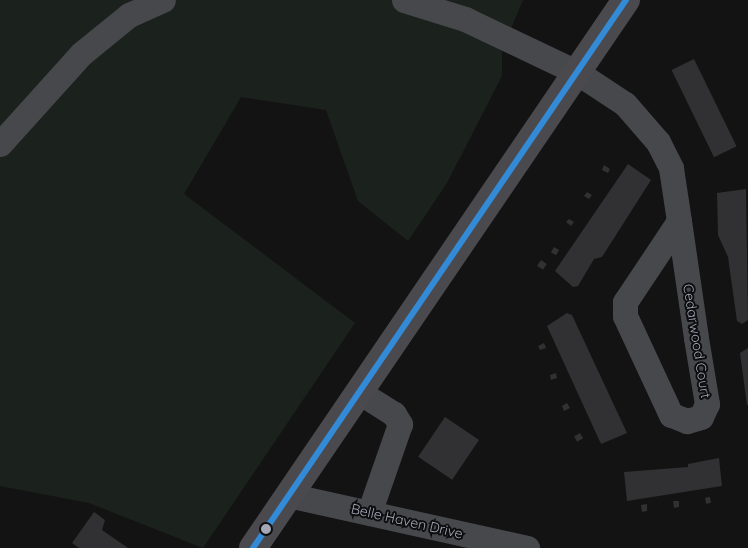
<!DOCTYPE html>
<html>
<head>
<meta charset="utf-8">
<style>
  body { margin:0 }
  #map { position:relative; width:748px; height:548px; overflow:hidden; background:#131313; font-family:Quicksand,sans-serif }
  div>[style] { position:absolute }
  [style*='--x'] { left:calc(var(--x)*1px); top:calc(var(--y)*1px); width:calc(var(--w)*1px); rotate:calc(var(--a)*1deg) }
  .green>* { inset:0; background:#1b221d }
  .building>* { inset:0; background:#313133; transform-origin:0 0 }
  .minor>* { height:25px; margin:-12.5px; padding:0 12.5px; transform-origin:12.5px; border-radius:12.5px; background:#47484c }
  .major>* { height:28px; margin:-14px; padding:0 14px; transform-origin:14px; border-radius:14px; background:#4a4a4e }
  .bus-1>* { height:6px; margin:-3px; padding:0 3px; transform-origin:3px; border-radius:3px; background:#338bd7 }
  .dots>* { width:14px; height:14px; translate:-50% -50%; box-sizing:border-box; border:2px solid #0d0d0f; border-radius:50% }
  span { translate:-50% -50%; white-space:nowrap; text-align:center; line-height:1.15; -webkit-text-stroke:4px #0d0d0f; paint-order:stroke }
  .street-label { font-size:14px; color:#a3a7b6 }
</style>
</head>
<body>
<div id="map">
  <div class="green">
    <i style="clip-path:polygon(0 0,523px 0,502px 50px,502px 76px,447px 183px,408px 241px,358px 201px,326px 110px,241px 97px,184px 194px,355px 323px,203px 548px,89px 503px,0 486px)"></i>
  </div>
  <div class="building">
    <i style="left:694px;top:59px;width:97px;height:25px;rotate:64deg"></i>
    <i style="clip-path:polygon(628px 164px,651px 180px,602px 257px,594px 259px,578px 286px,573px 287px,555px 271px)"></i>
    <i style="clip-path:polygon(604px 165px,610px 169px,608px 173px,602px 170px)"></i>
    <i style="clip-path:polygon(746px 189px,748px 320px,742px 324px,737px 321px,728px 257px,718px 235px,717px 193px)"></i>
    <i style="clip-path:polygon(587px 192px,592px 195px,589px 199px,584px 196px)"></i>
    <i style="clip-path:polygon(569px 219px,574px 222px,571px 226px,566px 222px)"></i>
    <i style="left:554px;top:247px;width:6px;height:6px;rotate:31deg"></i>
    <i style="left:541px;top:260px;width:7px;height:7px;rotate:34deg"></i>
    <i style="clip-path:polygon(567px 313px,572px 315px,627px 433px,601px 444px,547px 326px)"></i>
    <i style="clip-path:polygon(544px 343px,546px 348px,540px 350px,538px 346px)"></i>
    <i style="clip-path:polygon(748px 348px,748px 405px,747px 405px,740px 353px)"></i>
    <i style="clip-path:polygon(556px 373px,557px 378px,551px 380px,550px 375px)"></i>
    <i style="clip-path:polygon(567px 403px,570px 408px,564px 411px,562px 406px)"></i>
    <i style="left:445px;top:417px;width:41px;height:48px;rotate:34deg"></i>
    <i style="left:580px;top:433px;width:6px;height:7px;rotate:59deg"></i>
    <i style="clip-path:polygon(719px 458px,722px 486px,627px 501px,624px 472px,688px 467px,688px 464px)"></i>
    <i style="left:710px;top:497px;width:6px;height:5px;rotate:81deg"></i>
    <i style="clip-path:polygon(673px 501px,679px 501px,679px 507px,674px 508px)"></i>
    <i style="clip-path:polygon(647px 504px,647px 511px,642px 512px,641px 505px)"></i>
    <i style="clip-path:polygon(94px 512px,105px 520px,102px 530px,128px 548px,79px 548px,72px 543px)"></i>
  </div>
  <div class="minor">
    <i style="--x:404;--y:0;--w:64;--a:17.3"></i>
    <i style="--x:465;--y:19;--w:125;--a:25.5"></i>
    <i style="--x:578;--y:73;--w:56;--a:33.4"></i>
    <i style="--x:625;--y:104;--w:50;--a:49"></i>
    <i style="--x:658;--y:142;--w:29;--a:63"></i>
    <i style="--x:671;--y:168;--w:54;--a:81.4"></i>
    <i style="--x:679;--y:221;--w:118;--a:81.7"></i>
    <i style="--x:696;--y:338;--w:67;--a:80.5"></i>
    <i style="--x:707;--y:404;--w:14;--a:115"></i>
    <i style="--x:701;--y:417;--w:15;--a:164"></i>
    <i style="--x:687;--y:421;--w:17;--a:-159"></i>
    <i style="--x:671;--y:415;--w:109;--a:-114.9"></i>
    <i style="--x:625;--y:316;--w:14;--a:-90"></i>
    <i style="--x:625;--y:302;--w:97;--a:-56.3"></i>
    <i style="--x:0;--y:144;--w:121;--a:-48"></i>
    <i style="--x:81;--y:54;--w:62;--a:-39.1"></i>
    <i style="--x:129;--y:15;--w:37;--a:-24"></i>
    <i style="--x:359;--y:392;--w:41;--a:32.2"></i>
    <i style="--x:394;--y:414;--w:12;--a:59"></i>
    <i style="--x:400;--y:424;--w:94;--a:109.2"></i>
    <i style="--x:288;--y:495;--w:245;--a:12.5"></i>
  </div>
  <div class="major">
    <i style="--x:253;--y:548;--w:663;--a:-55.76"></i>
  </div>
  <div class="bus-1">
    <i style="--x:253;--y:548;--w:663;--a:-55.76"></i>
  </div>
  <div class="dots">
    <i style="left:266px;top:529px;background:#a3a7b6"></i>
  </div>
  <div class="street-label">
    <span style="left:697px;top:341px;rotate:81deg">Cedarwood Court</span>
    <span style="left:407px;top:521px;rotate:13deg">Belle Haven Drive</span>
  </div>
</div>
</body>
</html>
